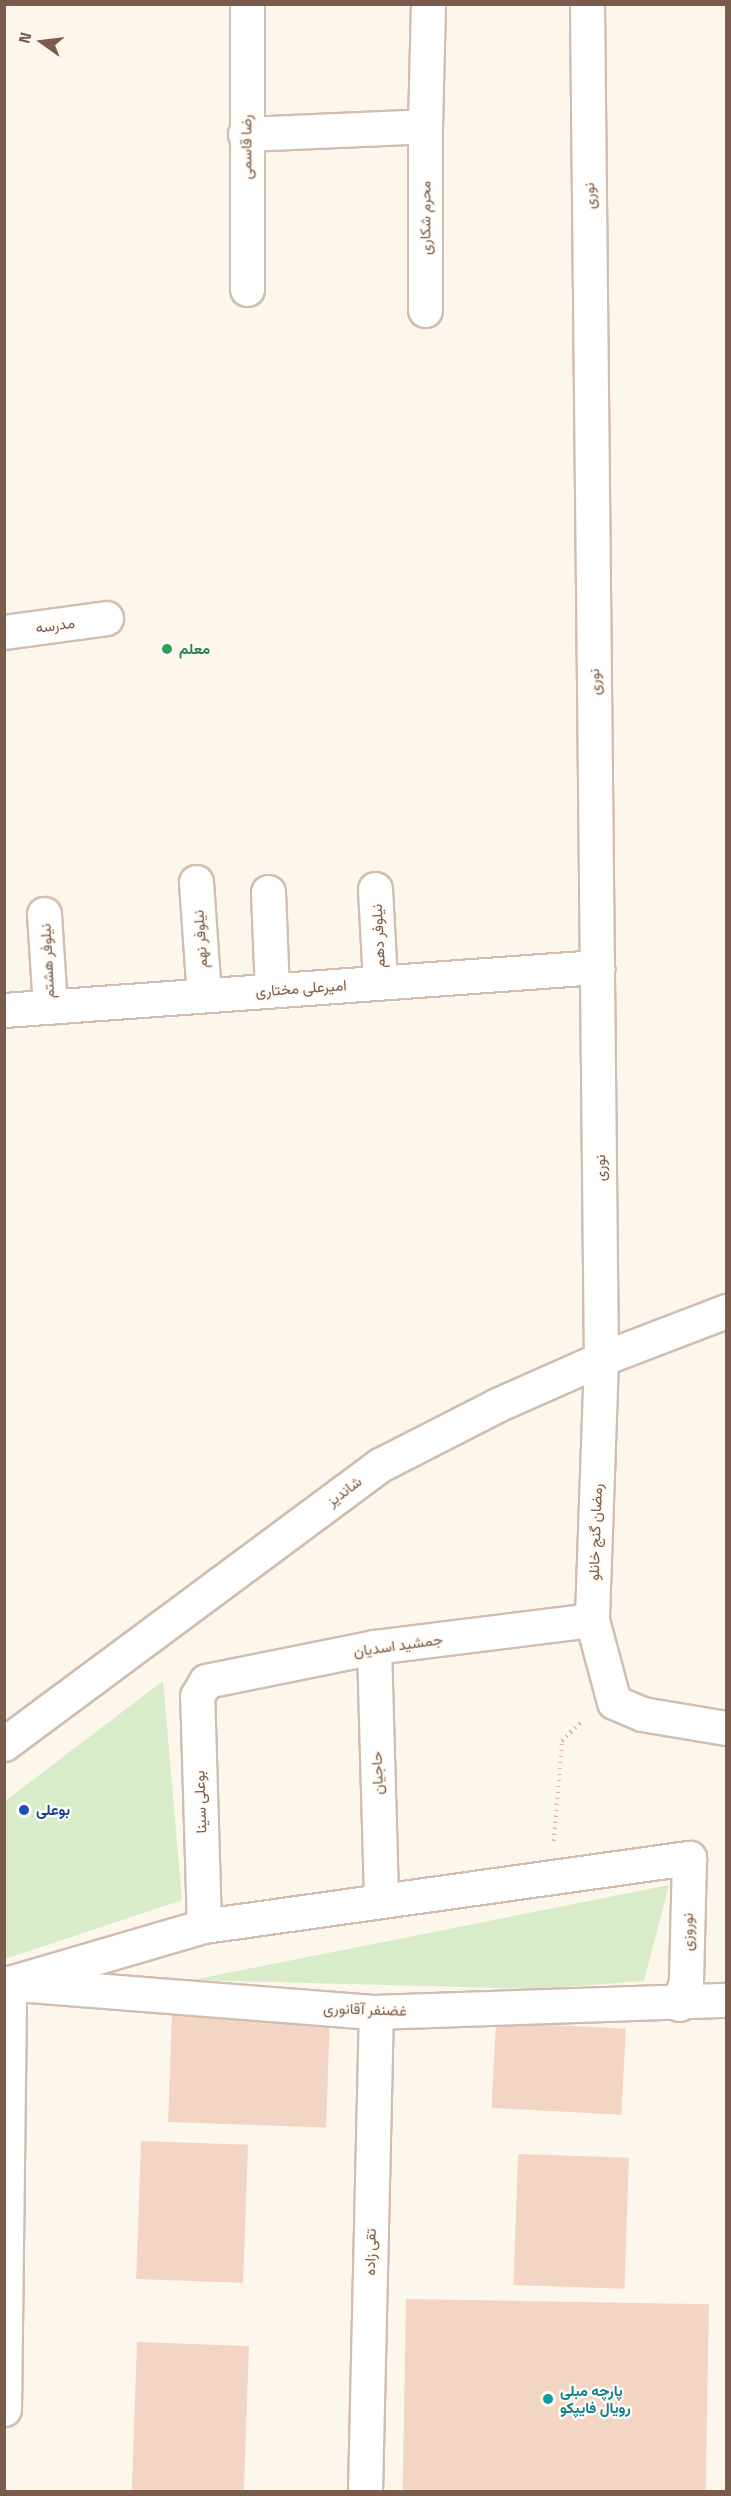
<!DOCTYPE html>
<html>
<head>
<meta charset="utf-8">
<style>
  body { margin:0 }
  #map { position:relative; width:731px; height:2496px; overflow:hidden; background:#fdf6ec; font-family:"Titillium Web",Vazirmatn,sans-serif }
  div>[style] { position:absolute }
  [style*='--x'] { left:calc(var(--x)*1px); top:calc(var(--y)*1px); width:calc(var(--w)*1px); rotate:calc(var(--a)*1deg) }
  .green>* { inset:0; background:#d8ecc9 }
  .building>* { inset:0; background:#f3d5c3; transform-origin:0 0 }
  .path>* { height:4px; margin-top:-2px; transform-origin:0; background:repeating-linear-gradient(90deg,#d9b8a5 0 1.5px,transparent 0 6px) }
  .roads { filter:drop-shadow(2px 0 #d1beb0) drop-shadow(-2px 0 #d1beb0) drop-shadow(0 2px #d1beb0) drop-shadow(0 -2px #d1beb0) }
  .street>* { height:33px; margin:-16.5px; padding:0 16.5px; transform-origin:16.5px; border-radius:16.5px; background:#fff }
  .secondary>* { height:33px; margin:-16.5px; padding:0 16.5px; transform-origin:16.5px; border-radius:16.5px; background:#fff }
  .dots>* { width:16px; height:16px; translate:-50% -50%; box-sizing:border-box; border:3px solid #fffaf3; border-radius:50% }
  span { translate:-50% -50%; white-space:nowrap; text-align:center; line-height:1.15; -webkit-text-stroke:4.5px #fffaf3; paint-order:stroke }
  .street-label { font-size:15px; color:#7a5c4d }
  .leisure-label { font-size:15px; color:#27864d; font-weight:700 }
  .left { translate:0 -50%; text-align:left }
  .transit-label { font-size:15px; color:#164399; font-weight:700 }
  .culture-label { font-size:15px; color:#0d838f; font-weight:700 }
  .frame { position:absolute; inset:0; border:6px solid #7a5c4d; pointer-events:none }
  .north { position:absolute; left:12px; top:12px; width:60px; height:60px; -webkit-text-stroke:4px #fffaf3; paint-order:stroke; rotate:284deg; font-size:16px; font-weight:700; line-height:24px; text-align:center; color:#7a5c4d }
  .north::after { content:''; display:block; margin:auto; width:21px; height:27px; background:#7a5c4d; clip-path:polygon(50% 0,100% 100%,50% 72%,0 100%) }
</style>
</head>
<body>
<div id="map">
  <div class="green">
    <i style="clip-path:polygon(163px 1681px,182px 1900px,5px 1959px,5px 1801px)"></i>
    <i style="clip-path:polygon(669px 1885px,644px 1981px,536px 1989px,192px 1980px)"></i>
  </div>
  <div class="building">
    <i style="left:172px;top:2011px;width:158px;height:111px;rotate:2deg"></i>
    <i style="left:496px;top:2022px;width:130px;height:86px;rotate:3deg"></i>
    <i style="left:141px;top:2141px;width:107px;height:138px;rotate:2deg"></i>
    <i style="left:518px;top:2154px;width:111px;height:131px;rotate:2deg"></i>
    <i style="left:406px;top:2299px;width:303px;height:193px;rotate:1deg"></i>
    <i style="left:137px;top:2342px;width:112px;height:150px;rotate:2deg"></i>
  </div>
  <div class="path">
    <i style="--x:554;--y:1841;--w:100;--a:-85.4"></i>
    <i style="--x:562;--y:1741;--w:30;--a:-45"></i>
  </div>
  <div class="roads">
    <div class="street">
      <i style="--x:247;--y:4;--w:285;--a:90"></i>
      <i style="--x:587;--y:4;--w:1355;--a:89.41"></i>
      <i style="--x:601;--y:1359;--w:261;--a:92"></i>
      <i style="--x:592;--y:1620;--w:85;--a:75"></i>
      <i style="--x:614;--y:1702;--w:30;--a:23"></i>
      <i style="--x:642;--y:1714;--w:85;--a:9.5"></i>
      <i style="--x:245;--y:134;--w:180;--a:-2.5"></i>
      <i style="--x:425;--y:126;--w:122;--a:-88.6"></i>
      <i style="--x:425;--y:310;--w:184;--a:-90"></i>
      <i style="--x:4;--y:632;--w:103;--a:-7.8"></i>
      <i style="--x:196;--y:882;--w:113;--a:86"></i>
      <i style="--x:375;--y:889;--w:93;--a:86.9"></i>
      <i style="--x:268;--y:892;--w:98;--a:87.7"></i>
      <i style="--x:44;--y:914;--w:93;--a:86.3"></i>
      <i style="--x:374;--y:1647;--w:252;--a:88.4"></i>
      <i style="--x:204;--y:1926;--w:230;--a:-91.7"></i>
      <i style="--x:197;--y:1696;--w:17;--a:-59"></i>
      <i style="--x:206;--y:1681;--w:171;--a:-11.4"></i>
      <i style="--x:374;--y:1647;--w:220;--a:-7.1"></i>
      <i style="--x:4;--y:2409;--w:426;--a:-89.3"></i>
      <i style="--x:9;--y:1983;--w:203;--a:-16.3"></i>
      <i style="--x:204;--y:1926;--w:490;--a:-8"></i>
      <i style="--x:689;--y:1858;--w:123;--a:91.4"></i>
      <i style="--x:686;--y:1981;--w:24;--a:107"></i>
      <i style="--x:365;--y:2492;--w:480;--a:-88.7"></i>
    </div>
    <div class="secondary">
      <i style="--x:4;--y:1010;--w:595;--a:-4.15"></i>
      <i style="--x:4;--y:1744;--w:468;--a:-36.6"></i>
      <i style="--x:380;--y:1465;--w:131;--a:-27.1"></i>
      <i style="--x:497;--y:1405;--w:114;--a:-23.9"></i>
      <i style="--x:601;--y:1359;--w:134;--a:-21"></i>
      <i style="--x:4;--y:1983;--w:373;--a:4.5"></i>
      <i style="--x:376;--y:2012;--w:350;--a:-2"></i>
    </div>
  </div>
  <div class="dots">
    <i style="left:167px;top:649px;background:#2e9e5b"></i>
    <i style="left:24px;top:1810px;background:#1a4fb4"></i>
    <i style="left:548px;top:2399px;background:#0f9aa8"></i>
  </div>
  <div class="street-label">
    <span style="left:246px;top:147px;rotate:-90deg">رضا قاسمی</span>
    <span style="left:589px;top:196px;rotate:-91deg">نوری</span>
    <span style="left:425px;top:218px;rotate:-90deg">محرم شکاری</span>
    <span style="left:55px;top:625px;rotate:-8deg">مدرسه</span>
    <span style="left:594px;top:682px;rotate:-91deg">نوری</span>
    <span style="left:378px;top:936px;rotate:-93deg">نیلوفر دهم</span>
    <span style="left:200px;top:939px;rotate:-94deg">نیلوفر نهم</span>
    <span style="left:47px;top:961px;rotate:-93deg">نیلوفر هشتم</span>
    <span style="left:301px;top:988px;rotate:-4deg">امیرعلی مختاری</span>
    <span style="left:600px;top:1168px;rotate:-91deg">نوری</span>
    <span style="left:344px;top:1491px;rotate:-37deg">شاندیز</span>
    <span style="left:595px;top:1532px;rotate:-88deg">رمضان گنج خانلو</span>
    <span style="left:398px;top:1645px;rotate:-8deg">جمشید اسدیان</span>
    <span style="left:377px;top:1773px;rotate:-92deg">حاجیان</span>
    <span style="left:200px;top:1802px;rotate:-92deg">بوعلی سینا</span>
    <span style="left:687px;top:1932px;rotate:-89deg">نوروزی</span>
    <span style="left:365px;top:2009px;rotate:2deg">غضنفر آقانوری</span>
    <span style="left:370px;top:2252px;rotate:-89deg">تقی زاده</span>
  </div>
  <div class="leisure-label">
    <span class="left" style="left:179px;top:649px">معلم</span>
  </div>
  <div class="transit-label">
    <span class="left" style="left:36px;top:1810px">بوعلی</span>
  </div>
  <div class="culture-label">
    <span class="left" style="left:560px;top:2399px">پارچه مبلی<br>رویال فایپکو</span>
  </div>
  <div class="frame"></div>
  <div class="north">N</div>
</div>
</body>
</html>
